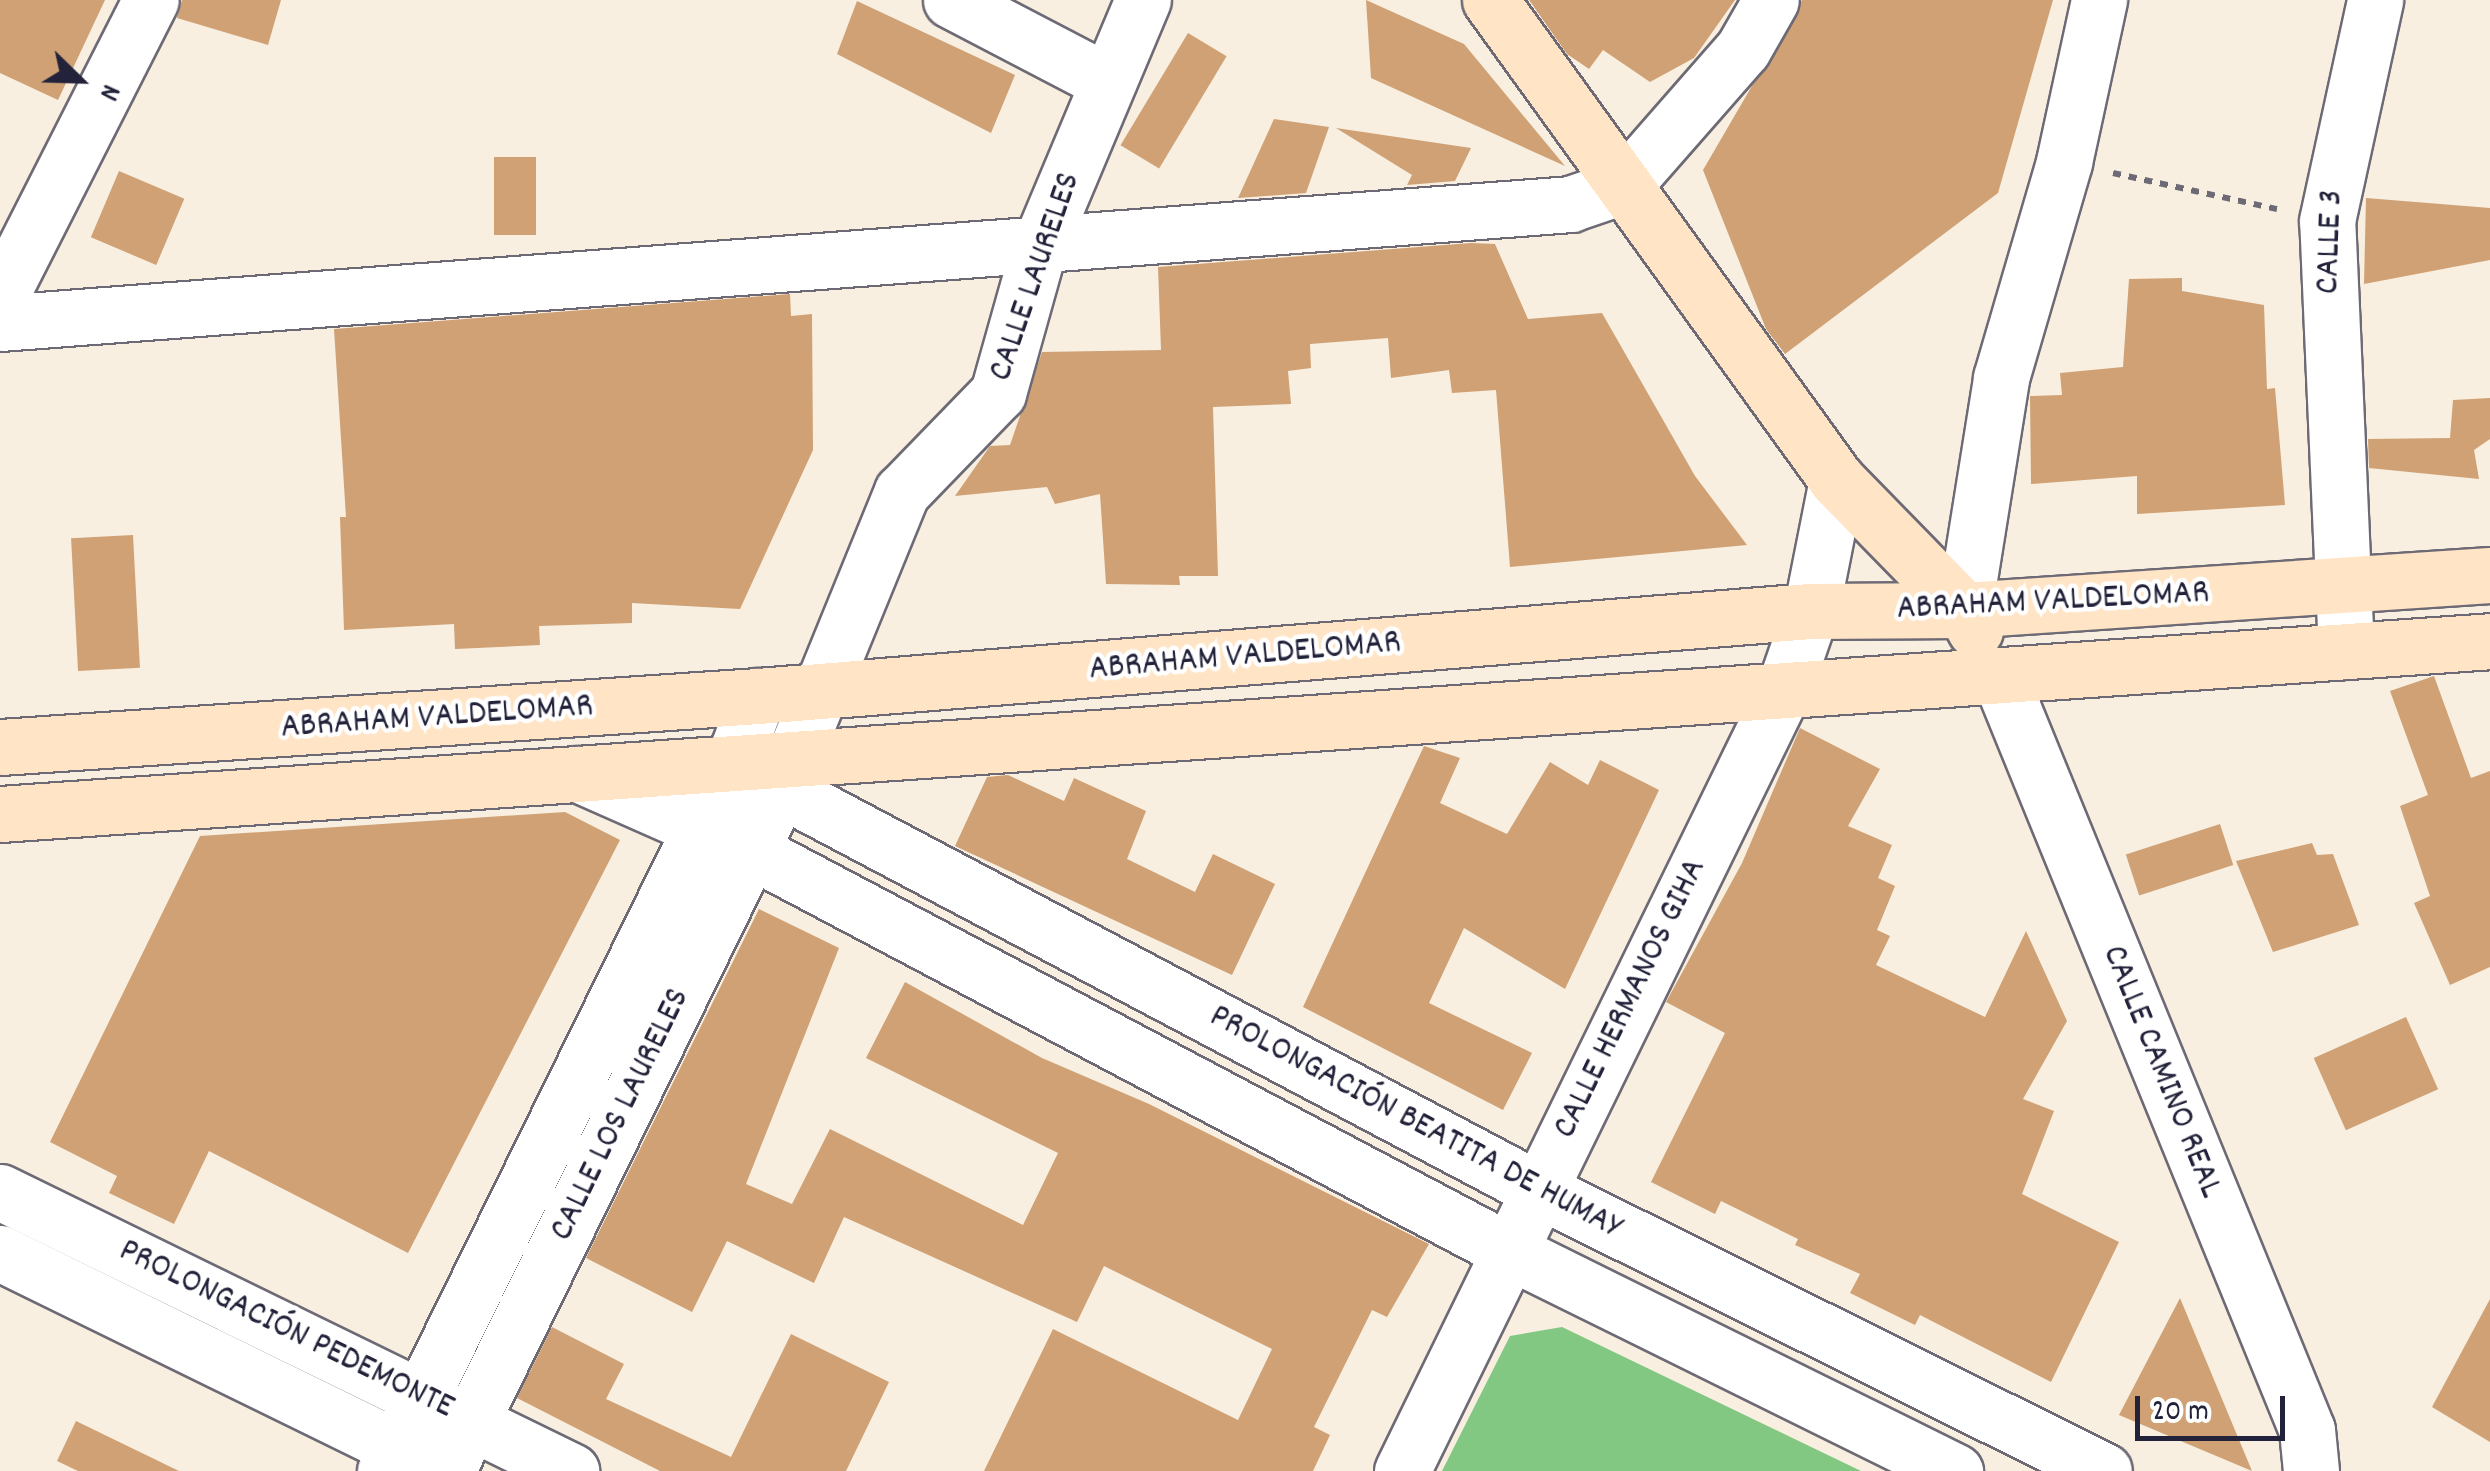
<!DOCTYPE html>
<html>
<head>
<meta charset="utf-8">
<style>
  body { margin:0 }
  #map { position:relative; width:2490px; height:1471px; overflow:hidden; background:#f8efe0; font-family:Dekko,sans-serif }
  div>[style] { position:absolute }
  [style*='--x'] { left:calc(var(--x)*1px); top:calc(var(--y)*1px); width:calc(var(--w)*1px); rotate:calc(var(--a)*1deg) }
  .green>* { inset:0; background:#82c782 }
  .building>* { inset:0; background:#cfa175; transform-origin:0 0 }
  .path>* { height:6px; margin-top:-3px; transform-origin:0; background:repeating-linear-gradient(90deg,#6d6a75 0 8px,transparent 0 16px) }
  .roads { filter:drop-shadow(2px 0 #6d6a75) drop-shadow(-2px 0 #6d6a75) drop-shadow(0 2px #6d6a75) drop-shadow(0 -2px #6d6a75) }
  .street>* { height:55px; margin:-27.5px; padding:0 27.5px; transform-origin:27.5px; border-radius:27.5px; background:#fff }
  .secondary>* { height:55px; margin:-27.5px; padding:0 27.5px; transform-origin:27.5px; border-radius:27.5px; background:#ffe4c6 }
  span { translate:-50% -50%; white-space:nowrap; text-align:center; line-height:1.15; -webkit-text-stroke:9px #fff; paint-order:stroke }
  .street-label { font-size:35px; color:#22223b }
  .north { position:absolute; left:30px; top:30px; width:100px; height:100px; -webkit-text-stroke:8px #fff; paint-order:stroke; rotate:113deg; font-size:28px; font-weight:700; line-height:40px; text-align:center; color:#22223b }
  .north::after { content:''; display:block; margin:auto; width:35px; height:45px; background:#22223b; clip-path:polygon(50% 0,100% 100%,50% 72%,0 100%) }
  .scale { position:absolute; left:2135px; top:1396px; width:150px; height:45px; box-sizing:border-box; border:5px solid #22223b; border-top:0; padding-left:12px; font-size:30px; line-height:35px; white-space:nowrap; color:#22223b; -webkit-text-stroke:8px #fff; paint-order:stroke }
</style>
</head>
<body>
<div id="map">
  <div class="green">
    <i style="clip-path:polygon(1562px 1327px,1861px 1471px,1442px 1471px,1510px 1336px)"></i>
  </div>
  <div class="building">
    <i style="clip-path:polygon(0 0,105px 0,58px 100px,0 73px)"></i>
    <i style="clip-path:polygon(182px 0,281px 0,268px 45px,177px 18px)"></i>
    <i style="clip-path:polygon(1366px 0,1464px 44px,1565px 166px,1371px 78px)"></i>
    <i style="clip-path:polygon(1529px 0,1735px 0,1694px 58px,1650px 82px,1603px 50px,1589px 69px,1567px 54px)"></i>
    <i style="clip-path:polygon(1802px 0,2053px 0,1998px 193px,1785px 354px,1766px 329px,1703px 170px)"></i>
    <i style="clip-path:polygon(857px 1px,1015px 75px,991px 133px,837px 54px)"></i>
    <i style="left:1188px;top:33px;width:45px;height:131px;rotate:31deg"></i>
    <i style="clip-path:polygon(1274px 119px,1329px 127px,1306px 193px,1238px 198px)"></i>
    <i style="clip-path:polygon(1336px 128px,1471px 148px,1455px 181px,1407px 185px,1412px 175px)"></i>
    <i style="left:494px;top:157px;width:42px;height:78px"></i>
    <i style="left:119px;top:171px;width:71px;height:72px;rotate:23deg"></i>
    <i style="clip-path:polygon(2366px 198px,2490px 208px,2490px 260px,2364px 284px)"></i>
    <i style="clip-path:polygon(1471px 243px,1495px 244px,1528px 319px,1602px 313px,1695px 476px,1747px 545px,1510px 567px,1496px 390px,1452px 393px,1449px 370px,1391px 378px,1388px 338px,1310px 344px,1311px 368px,1288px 371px,1291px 404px,1213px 407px,1218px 576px,1179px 576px,1180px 585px,1106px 584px,1100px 494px,1055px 504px,1047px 487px,955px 496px,990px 446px,1010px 445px,1042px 352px,1161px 350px,1158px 267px)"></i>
    <i style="clip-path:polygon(2182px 278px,2182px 291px,2264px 305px,2267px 389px,2275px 388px,2285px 505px,2137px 514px,2137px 476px,2031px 484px,2030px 396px,2062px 395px,2060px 373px,2123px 367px,2129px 279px)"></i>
    <i style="clip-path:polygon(790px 294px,791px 316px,812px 314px,813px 450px,740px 609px,632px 603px,632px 623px,539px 626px,540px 645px,455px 649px,454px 624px,344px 630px,340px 517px,346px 517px,334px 329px)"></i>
    <i style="clip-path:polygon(2490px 398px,2490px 439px,2474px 450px,2479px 479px,2369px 468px,2368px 439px,2450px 438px,2453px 400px)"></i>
    <i style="left:133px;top:535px;width:133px;height:62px;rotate:87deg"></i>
    <i style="clip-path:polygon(2434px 676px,2471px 778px,2490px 771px,2490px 967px,2450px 985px,2414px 903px,2430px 896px,2400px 806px,2428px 795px,2390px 691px)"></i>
    <i style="clip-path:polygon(1800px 728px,1880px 769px,1848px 826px,1892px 845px,1878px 878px,1895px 886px,1877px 930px,1890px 936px,1876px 965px,1985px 1017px,2026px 931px,2067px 1021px,2023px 1099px,2054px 1111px,2022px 1194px,2119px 1242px,2051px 1382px,1920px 1315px,1915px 1325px,1850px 1293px,1860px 1274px,1795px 1245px,1798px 1239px,1721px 1201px,1715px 1214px,1651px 1182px,1725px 1033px,1666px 1002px,1742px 863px)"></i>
    <i style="clip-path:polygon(1424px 746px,1460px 758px,1440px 803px,1507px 834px,1550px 762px,1588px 785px,1600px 760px,1659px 790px,1565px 989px,1464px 928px,1429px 1003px,1532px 1053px,1503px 1110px,1303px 1007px)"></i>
    <i style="clip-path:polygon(1008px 775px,1064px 801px,1074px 778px,1146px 811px,1127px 859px,1195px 892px,1213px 854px,1275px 884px,1232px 975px,955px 846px,987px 777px)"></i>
    <i style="clip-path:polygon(565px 812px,620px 840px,408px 1253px,209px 1151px,174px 1224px,109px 1193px,117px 1176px,50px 1142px,200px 836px)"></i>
    <i style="left:2220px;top:824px;width:43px;height:99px;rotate:72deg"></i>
    <i style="clip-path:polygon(2312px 843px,2317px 855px,2333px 854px,2359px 925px,2273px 952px,2236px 861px)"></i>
    <i style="clip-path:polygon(759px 909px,839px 948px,746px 1184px,792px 1204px,830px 1129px,1023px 1225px,1058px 1153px,866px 1058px,905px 982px,1042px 1058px,1149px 1104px,1429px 1244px,1387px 1317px,1372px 1310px,1314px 1427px,1330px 1435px,1313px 1471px,984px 1471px,1053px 1329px,1238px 1420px,1272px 1349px,1104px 1266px,1077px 1322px,844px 1217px,814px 1283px,727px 1241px,692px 1312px,586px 1258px)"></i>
    <i style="left:2406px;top:1017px;width:79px;height:101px;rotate:66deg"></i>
    <i style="clip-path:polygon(2180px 1298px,2252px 1471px,2119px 1415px)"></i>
    <i style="clip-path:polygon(2490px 1299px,2490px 1442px,2432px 1407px)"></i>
    <i style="clip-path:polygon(552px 1327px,624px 1364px,606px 1399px,731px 1457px,791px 1334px,889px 1382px,846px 1471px,660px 1471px,517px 1398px)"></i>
    <i style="clip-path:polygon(76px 1421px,179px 1471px,78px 1471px,57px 1461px)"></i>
  </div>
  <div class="path">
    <i style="--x:2113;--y:173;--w:168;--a:12.4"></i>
  </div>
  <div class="roads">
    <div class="street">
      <i style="--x:951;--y:0;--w:177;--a:27.6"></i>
      <i style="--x:0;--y:297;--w:333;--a:-63.1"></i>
      <i style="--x:0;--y:323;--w:1575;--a:-4.33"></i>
      <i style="--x:1570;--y:204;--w:56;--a:-18.8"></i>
      <i style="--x:1623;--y:186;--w:182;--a:-48.8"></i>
      <i style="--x:1743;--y:49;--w:56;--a:-60.3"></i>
      <i style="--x:1964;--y:610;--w:235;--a:-80.9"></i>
      <i style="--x:2001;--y:378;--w:225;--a:-73.7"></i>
      <i style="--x:2064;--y:162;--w:166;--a:-77.8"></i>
      <i style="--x:2346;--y:651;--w:430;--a:-92.5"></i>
      <i style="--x:2327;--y:221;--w:226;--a:-77.7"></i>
      <i style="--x:1999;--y:675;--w:815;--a:67.81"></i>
      <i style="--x:2307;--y:1430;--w:41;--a:84.4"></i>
      <i style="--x:748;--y:772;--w:892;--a:27.86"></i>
      <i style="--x:1537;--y:1189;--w:633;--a:26.44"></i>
      <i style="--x:578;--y:774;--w:188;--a:23.8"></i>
      <i style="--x:750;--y:850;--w:856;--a:27.85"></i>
      <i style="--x:1507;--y:1250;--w:500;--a:26.3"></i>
      <i style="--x:0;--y:1192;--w:636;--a:26.04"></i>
      <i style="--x:0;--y:1253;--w:477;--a:26.1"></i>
      <i style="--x:385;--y:1471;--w:788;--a:-63.86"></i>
      <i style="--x:732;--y:764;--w:73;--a:-69.1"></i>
      <i style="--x:447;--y:1471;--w:760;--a:-63.94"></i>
      <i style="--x:781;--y:788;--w:320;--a:-67.8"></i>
      <i style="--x:902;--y:492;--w:138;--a:-45.9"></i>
      <i style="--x:998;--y:393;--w:152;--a:-74.3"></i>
      <i style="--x:1039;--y:247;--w:268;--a:-67.2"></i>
      <i style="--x:1402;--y:1471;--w:870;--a:-63.96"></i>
      <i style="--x:1784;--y:689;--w:83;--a:-70.9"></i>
      <i style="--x:1811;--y:611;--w:134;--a:-78.8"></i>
    </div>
    <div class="secondary">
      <i style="--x:1490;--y:0;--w:592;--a:54.14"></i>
      <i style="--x:1837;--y:480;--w:182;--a:45.7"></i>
      <i style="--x:1964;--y:610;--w:23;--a:61"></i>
      <i style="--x:0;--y:747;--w:760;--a:-3.85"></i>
      <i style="--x:758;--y:696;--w:1056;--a:-4.62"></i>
      <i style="--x:1811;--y:611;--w:153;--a:-0.4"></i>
      <i style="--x:1964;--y:610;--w:527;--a:-3.81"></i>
      <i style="--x:0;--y:814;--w:2496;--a:-3.97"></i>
    </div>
  </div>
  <div class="street-label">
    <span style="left:2331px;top:242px;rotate:-88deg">CALLE 3</span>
    <span style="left:1036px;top:277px;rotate:-71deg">CALLE LAURELES</span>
    <span style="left:2053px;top:602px;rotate:-3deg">ABRAHAM VALDELOMAR</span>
    <span style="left:1245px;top:657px;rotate:-5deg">ABRAHAM VALDELOMAR</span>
    <span style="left:437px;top:718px;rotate:-4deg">ABRAHAM VALDELOMAR</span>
    <span style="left:1631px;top:999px;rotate:-64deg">CALLE HERMANOS GIHA</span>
    <span style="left:2161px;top:1072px;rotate:68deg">CALLE CAMINO REAL</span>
    <span style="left:621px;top:1115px;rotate:-64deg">CALLE LOS LAURELES</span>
    <span style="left:1415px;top:1123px;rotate:28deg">PROLONGACIÓN BEATITA DE HUMAY</span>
    <span style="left:286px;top:1330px;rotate:26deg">PROLONGACIÓN PEDEMONTE</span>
  </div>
  <div class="north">N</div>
  <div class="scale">20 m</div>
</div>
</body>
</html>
